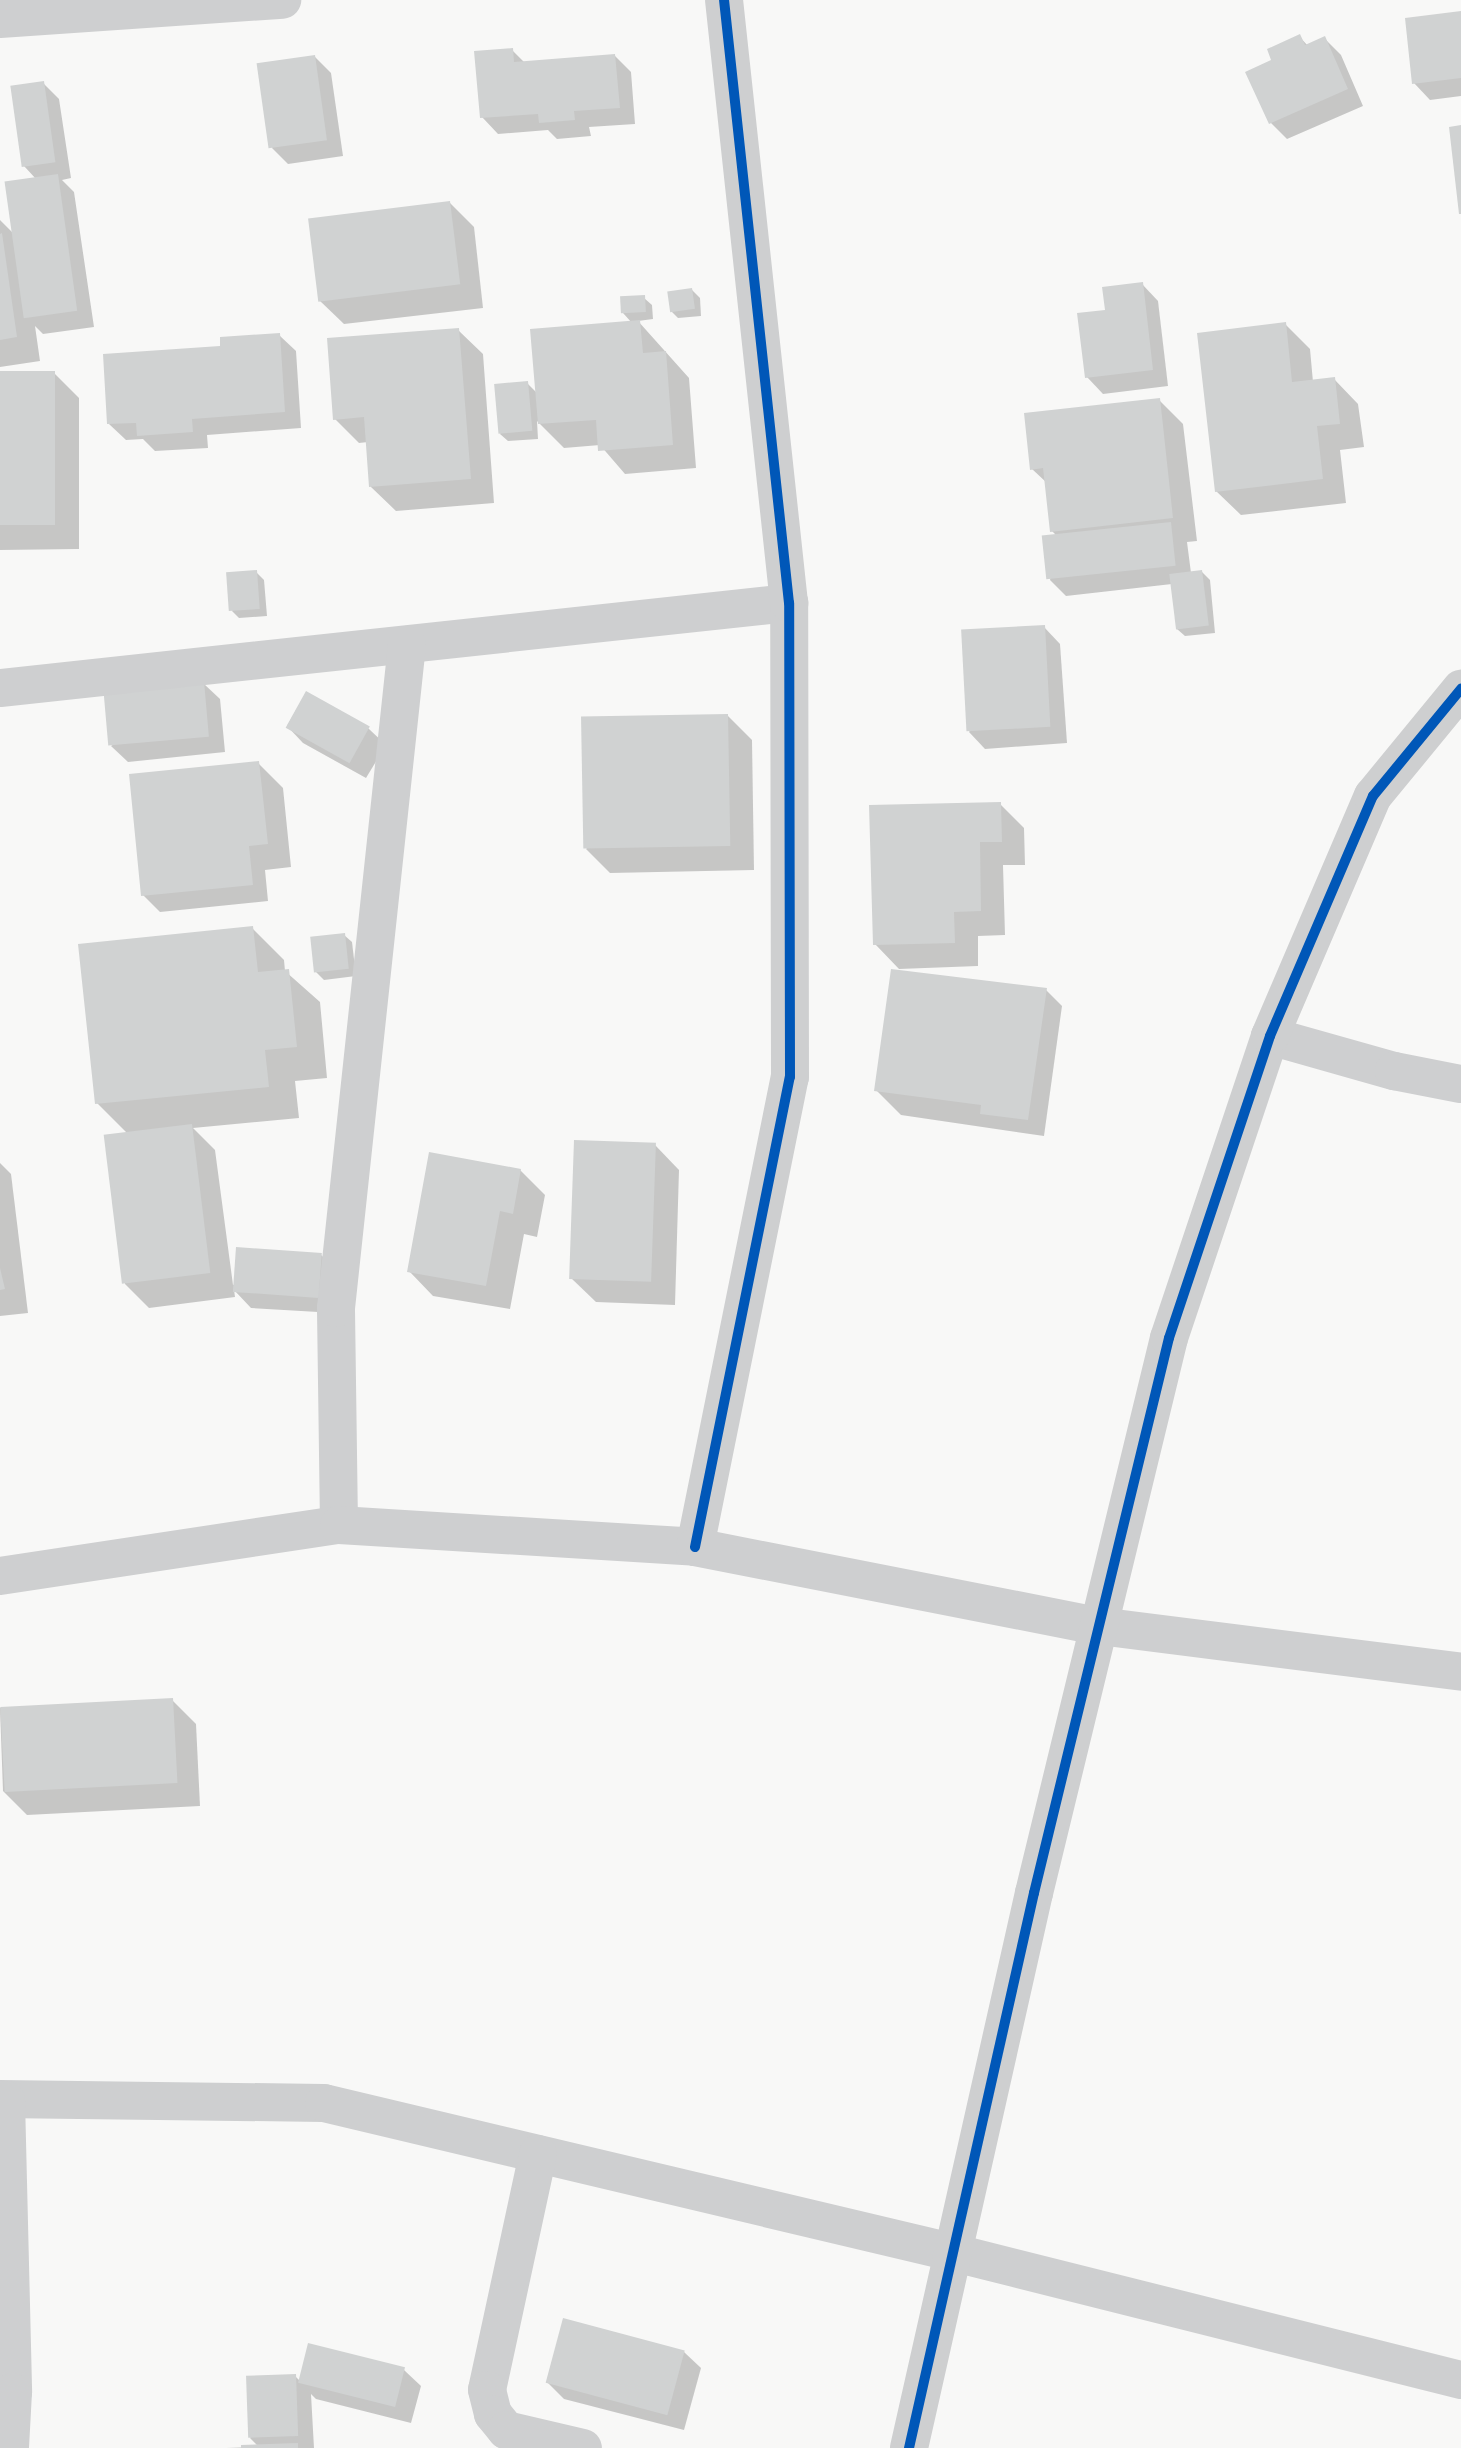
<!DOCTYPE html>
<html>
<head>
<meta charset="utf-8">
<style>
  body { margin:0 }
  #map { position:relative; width:1461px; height:2448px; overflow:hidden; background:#f8f8f7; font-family:Helvetica,sans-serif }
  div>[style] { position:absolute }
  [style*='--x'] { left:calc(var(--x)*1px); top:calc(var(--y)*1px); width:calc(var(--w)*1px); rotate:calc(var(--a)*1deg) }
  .shadow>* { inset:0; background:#0003 }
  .building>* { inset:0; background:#d0d2d2; transform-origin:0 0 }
  .minor>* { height:38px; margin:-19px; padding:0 19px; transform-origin:19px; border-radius:19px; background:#cecfd0 }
  .cycleway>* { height:10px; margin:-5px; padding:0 5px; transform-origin:5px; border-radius:5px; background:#0057b8 }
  span { translate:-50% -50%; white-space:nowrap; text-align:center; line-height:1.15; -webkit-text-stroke:8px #fff; paint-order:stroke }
</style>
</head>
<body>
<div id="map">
  <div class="shadow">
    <i style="clip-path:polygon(1461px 13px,1461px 96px,1430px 100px,1414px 83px)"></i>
    <i style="clip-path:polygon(1299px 36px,1308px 46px,1324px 38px,1341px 55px,1363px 106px,1287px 139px,1271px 123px,1274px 61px)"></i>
    <i style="clip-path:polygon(512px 50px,525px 63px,615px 56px,631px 72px,635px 124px,589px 127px,591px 136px,557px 139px,548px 130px,498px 134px,482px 117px)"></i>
    <i style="clip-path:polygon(315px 57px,331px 73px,343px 156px,288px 164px,272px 148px)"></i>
    <i style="clip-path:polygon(43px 83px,59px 99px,71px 178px,62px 180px,74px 192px,94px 327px,43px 334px,35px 326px,40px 361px,0 367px,0 220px,14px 234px,36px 179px,24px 166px)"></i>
    <i style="clip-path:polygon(450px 203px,474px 227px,483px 308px,344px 324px,319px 300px)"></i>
    <i style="clip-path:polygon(1142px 284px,1158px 301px,1168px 386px,1103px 394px,1087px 377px,1107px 312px)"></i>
    <i style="clip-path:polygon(692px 290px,700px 298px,701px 316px,678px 318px,670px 310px)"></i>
    <i style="clip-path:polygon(644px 298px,652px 305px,653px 319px,638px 321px,689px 378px,696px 468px,625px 474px,600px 445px,564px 448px,537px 421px,538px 439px,508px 441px,500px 434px,527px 383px,537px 393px,632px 323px,623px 313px)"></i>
    <i style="clip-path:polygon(1285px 324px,1310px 349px,1313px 382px,1334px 379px,1358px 404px,1364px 447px,1340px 450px,1346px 503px,1241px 515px,1216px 491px)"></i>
    <i style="clip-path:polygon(458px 330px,483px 354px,494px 503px,396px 511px,371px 487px,368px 442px,359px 443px,335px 419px)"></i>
    <i style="clip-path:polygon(279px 335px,296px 351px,301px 428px,207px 435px,208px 448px,155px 451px,143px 439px,126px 440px,109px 424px,222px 348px)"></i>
    <i style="clip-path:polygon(54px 373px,79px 398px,79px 549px,0 550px,0 374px)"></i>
    <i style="clip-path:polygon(1159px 400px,1183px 424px,1197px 541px,1187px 542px,1191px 573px,1202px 572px,1210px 580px,1215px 633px,1185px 636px,1177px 629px,1172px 584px,1066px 596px,1050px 580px,1059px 538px,1052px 531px,1047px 483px,1032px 469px)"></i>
    <i style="clip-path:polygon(256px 572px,264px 580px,267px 616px,239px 618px,232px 611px)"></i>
    <i style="clip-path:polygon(1044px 627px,1060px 644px,1067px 743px,985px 749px,969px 732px)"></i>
    <i style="clip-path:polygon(203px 683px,220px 699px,225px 752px,128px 762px,111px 746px)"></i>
    <i style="clip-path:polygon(306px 693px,369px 729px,386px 745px,366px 778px,303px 743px,287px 726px)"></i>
    <i style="clip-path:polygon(728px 716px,752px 740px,754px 870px,610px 873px,586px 849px)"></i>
    <i style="clip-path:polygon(258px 763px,283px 788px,291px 867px,265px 870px,268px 901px,160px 912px,143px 895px)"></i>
    <i style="clip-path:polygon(1000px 804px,1024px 828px,1025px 865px,1003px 865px,1005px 935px,978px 936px,978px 966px,899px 969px,875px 944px)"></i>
    <i style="clip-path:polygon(252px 928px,284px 960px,285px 971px,320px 1002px,327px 1078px,295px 1081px,299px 1118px,193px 1128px,215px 1150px,233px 1285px,321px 1255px,338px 1271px,335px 1313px,251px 1308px,234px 1290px,235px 1297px,149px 1308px,125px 1284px,128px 1134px,97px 1103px)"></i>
    <i style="clip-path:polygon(344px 935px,352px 942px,356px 976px,324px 980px,316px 972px)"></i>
    <i style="clip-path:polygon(1046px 990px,1062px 1006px,1044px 1136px,901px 1115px,876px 1090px)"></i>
    <i style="clip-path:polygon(655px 1145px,679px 1170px,675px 1305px,596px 1302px,571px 1278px)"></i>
    <i style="clip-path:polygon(0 1163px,11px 1174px,28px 1313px,0 1316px)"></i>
    <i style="clip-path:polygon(520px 1170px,545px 1195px,537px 1237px,524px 1234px,510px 1309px,433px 1296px,409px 1271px)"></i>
    <i style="clip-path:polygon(172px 1700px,196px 1724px,200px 1806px,27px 1815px,3px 1791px,0 1708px)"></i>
    <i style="clip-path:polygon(684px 2352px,701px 2368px,684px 2430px,564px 2399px,547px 2382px)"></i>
    <i style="clip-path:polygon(404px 2370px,421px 2386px,411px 2423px,316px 2399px,311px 2394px,314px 2448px,226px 2448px,259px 2447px,250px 2438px,295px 2376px,300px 2381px)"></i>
  </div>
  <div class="building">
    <i style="clip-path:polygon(1461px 11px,1461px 78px,1412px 84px,1405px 18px)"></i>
    <i style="clip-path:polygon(1300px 34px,1305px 45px,1325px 36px,1348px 89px,1269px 124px,1245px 72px,1271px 60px,1267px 49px)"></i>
    <i style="clip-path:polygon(513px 48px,514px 62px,615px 54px,620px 108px,574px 111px,575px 120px,539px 123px,538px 114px,480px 118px,474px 51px)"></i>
    <i style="left:315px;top:55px;width:86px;height:59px;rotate:82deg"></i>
    <i style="left:44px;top:81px;width:82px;height:34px;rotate:82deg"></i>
    <i style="clip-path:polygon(1461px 125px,1461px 214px,1459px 214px,1449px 127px)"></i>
    <i style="left:58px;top:174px;width:138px;height:54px;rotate:82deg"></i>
    <i style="left:450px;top:201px;width:84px;height:143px;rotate:83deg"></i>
    <i style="clip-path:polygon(2px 233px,17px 337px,0 340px,0 234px)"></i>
    <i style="clip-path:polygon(1143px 282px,1153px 370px,1085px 378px,1077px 313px,1105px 310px,1102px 287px)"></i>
    <i style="left:692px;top:288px;width:21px;height:25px;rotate:82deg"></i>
    <i style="left:645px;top:295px;width:17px;height:25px;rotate:87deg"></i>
    <i style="clip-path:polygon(640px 320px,643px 353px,666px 351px,673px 445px,598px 451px,596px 420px,538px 424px,530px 329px)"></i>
    <i style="clip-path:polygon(1286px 322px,1292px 382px,1335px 377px,1340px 424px,1317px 426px,1323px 479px,1215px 492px,1197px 333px)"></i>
    <i style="clip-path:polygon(459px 328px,471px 479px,369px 487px,364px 417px,333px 420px,327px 338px)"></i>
    <i style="clip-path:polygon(280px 333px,285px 412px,192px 419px,193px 432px,137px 436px,136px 423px,107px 424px,103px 354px,220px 346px,220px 337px)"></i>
    <i style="left:55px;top:371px;width:154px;height:55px;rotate:90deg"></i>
    <i style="left:528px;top:381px;width:50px;height:34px;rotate:85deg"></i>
    <i style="clip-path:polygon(1160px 398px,1173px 518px,1050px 532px,1043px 468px,1030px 470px,1024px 413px)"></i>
    <i style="left:1171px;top:522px;width:44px;height:130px;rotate:84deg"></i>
    <i style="left:257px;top:570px;width:39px;height:31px;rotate:86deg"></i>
    <i style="left:1202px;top:570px;width:56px;height:33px;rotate:83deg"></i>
    <i style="left:1045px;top:625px;width:102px;height:84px;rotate:87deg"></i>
    <i style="left:204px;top:681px;width:56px;height:101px;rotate:85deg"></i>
    <i style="left:306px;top:691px;width:73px;height:42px;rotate:29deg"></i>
    <i style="left:728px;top:714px;width:132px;height:147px;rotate:89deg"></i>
    <i style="clip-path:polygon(259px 761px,268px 844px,249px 846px,253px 885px,141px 896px,129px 774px)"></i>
    <i style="clip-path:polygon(1001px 802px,1002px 842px,980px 842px,981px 911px,954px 912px,955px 943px,873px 945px,869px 805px)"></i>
    <i style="clip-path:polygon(253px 926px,258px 972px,289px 969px,297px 1047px,265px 1050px,269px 1087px,95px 1104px,78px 944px)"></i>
    <i style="left:345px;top:933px;width:36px;height:35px;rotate:84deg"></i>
    <i style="clip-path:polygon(891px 969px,1047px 988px,1028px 1120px,980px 1114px,981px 1105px,874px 1091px)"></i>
    <i style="left:192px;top:1124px;width:150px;height:89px;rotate:83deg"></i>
    <i style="left:574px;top:1140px;width:82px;height:139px;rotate:2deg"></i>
    <i style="clip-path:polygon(429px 1152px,521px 1169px,513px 1214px,500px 1211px,486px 1286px,407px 1272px)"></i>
    <i style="left:236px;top:1247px;width:86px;height:45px;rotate:4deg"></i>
    <i style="clip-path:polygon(0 1268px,5px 1289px,0 1290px)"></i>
    <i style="left:173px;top:1698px;width:85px;height:173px;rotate:87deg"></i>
    <i style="left:563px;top:2318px;width:126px;height:67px;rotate:15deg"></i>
    <i style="left:308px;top:2343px;width:100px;height:41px;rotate:14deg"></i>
    <i style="left:296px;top:2374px;width:62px;height:50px;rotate:88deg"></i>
    <i style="clip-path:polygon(298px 2443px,298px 2448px,241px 2448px,241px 2445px)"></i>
  </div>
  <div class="minor">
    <i style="--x:0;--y:19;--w:283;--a:-3.9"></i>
    <i style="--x:0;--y:688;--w:794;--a:-6.15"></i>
    <i style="--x:1270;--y:1036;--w:129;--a:15.8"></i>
    <i style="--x:1394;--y:1071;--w:68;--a:11"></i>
    <i style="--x:339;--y:1525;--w:217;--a:-90.8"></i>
    <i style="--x:336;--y:1308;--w:667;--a:-83.89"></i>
    <i style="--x:695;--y:1547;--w:480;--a:-78.6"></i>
    <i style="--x:790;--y:1077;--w:474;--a:-90.1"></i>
    <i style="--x:789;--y:603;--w:606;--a:-96.15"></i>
    <i style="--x:0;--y:1576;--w:343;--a:-8.6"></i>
    <i style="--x:339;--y:1525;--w:357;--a:3.5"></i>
    <i style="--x:695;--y:1547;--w:412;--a:11.1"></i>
    <i style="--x:1099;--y:1626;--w:365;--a:7.2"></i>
    <i style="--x:0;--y:2099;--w:324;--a:0.7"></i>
    <i style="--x:324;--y:2103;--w:649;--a:13.37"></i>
    <i style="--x:955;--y:2253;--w:522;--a:14.09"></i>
    <i style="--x:6;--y:2100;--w:292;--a:88.6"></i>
    <i style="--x:13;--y:2392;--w:56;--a:93.1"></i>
    <i style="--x:538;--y:2154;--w:241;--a:102.2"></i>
    <i style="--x:487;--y:2390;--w:25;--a:76"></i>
    <i style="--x:493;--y:2414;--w:21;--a:51"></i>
    <i style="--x:506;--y:2430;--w:79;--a:13.2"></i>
    <i style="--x:909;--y:2448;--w:569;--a:-77.31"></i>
    <i style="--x:1034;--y:1893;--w:571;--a:-76.33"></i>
    <i style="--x:1169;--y:1338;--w:318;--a:-71.5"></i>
    <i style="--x:1270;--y:1036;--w:261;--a:-66.8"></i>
    <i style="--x:1373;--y:796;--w:139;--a:-50.6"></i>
  </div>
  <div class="cycleway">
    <i style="--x:695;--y:1547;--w:480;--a:-78.6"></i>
    <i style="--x:790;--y:1077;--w:474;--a:-90.1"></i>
    <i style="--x:789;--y:603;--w:606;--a:-96.15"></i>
    <i style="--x:909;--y:2448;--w:569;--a:-77.31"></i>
    <i style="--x:1034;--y:1893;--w:571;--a:-76.33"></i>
    <i style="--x:1169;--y:1338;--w:318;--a:-71.5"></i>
    <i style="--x:1270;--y:1036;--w:261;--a:-66.8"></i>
    <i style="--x:1373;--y:796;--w:139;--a:-50.6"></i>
  </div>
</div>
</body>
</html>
